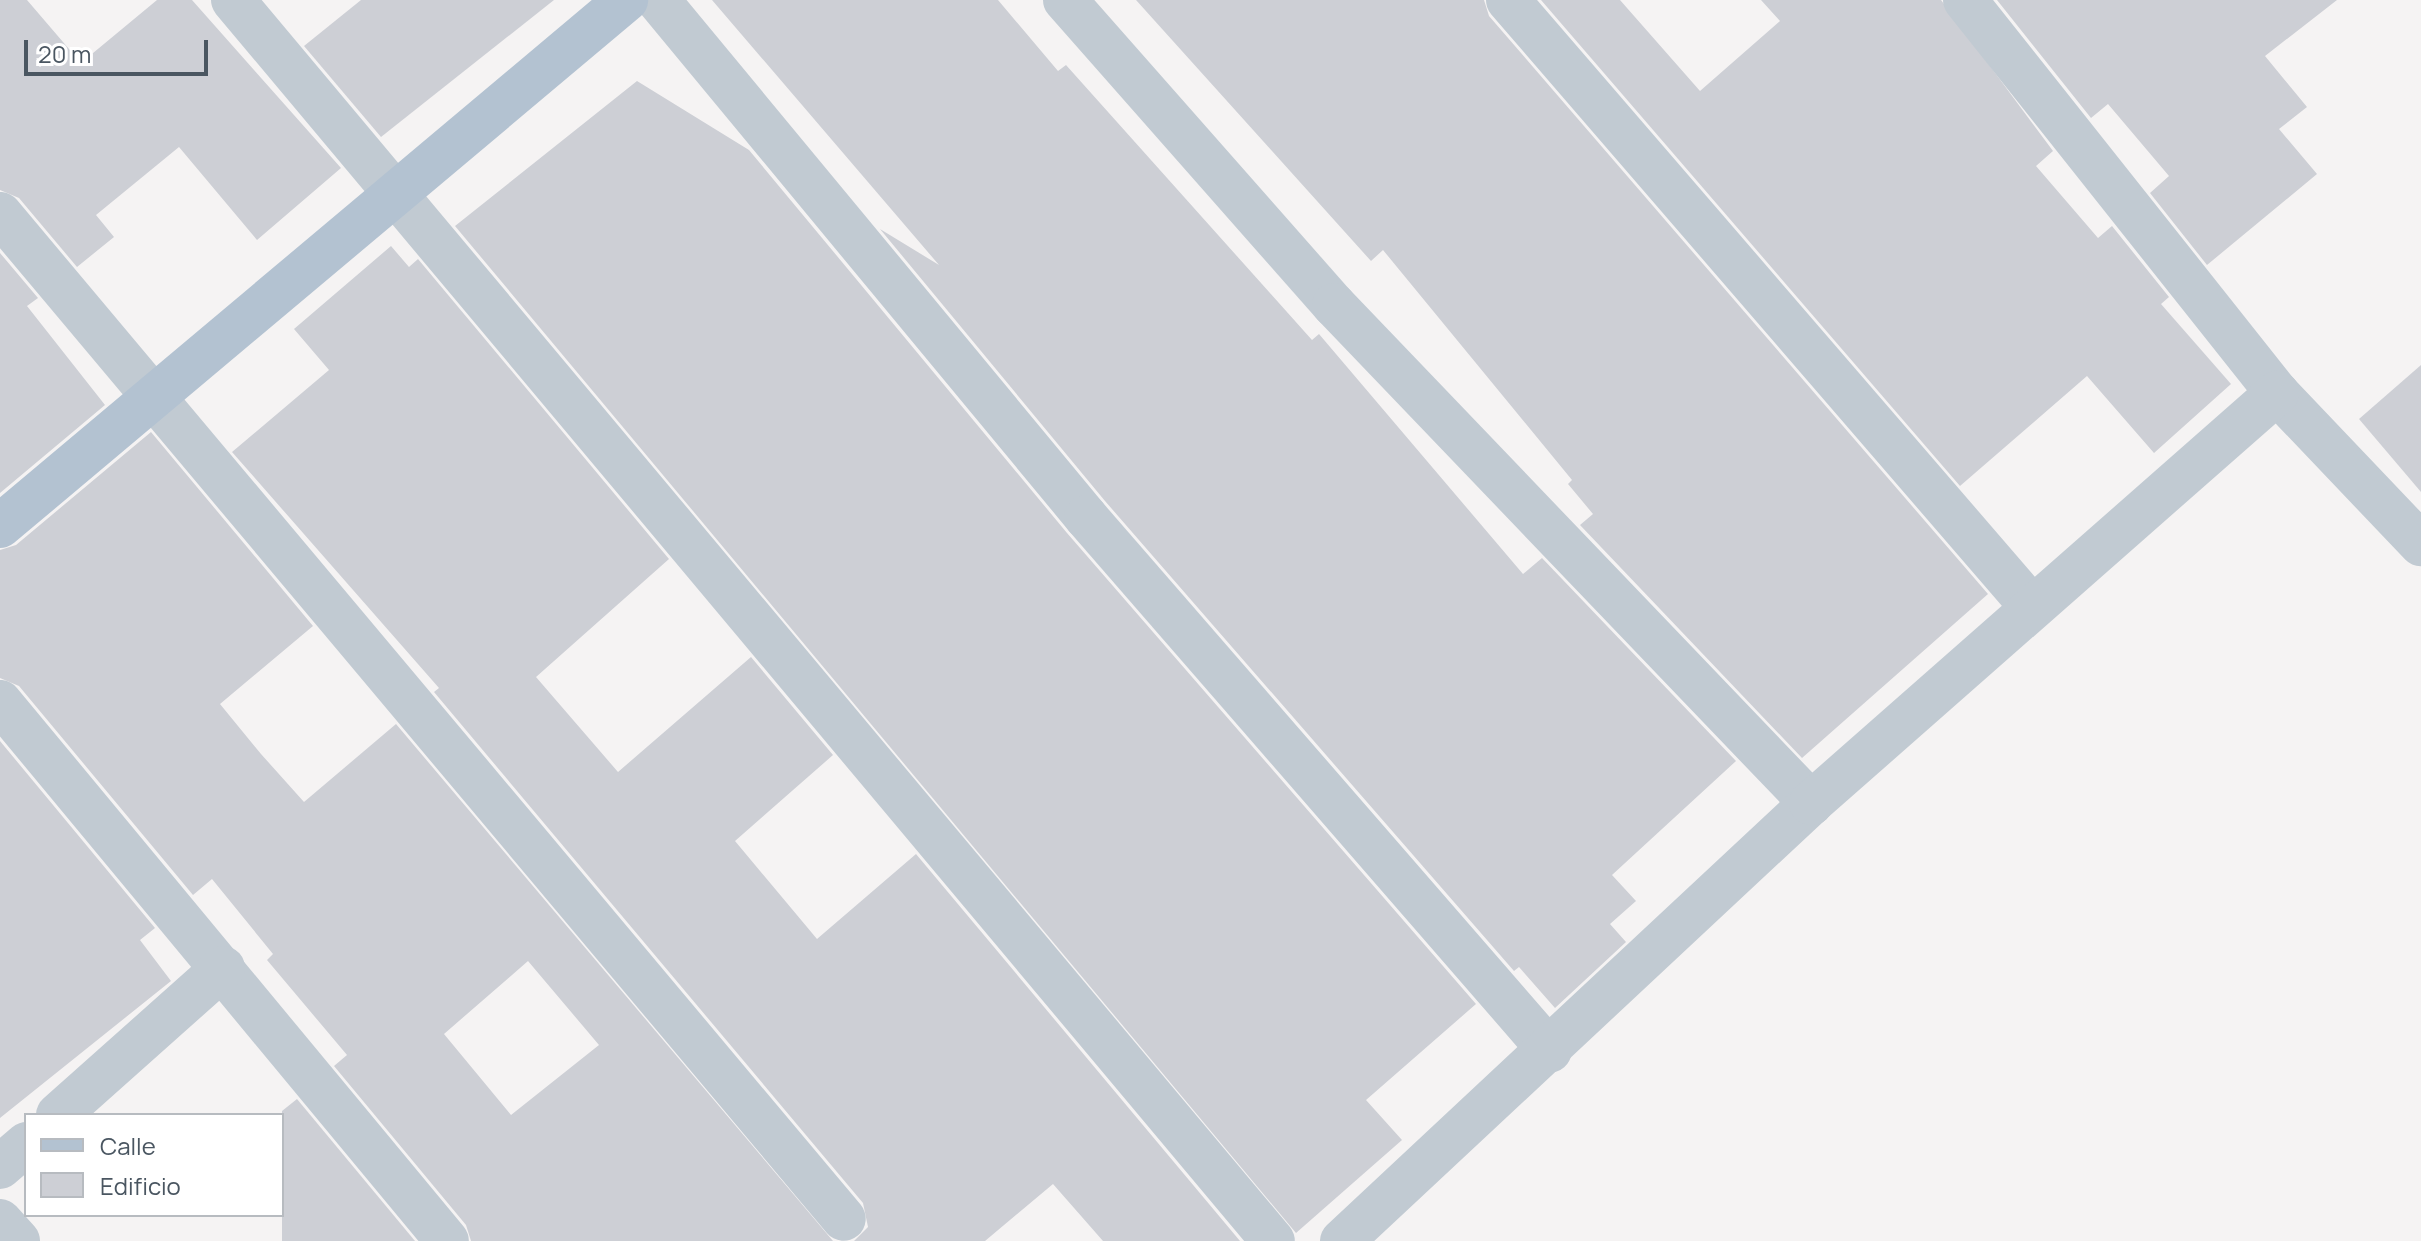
<!DOCTYPE html>
<html>
<head>
<meta charset="utf-8">
<style>
  body { margin:0 }
  #map { position:relative; width:2421px; height:1241px; overflow:hidden; background:#f5f3f3; font-family:Manrope,sans-serif }
  div>[style] { position:absolute }
  [style*='--x'] { left:calc(var(--x)*1px); top:calc(var(--y)*1px); width:calc(var(--w)*1px); rotate:calc(var(--a)*1deg) }
  .building>* { inset:0; background:#cdcfd5 }
  .minor>* { height:44px; margin:-22px; padding:0 22px; transform-origin:22px; border-radius:22px; background:#c1cad2 }
  .major>* { height:44px; margin:-22px; padding:0 22px; transform-origin:22px; border-radius:22px; background:#b3c2d1 }
  span { translate:-50% -50%; white-space:nowrap; text-align:center; line-height:1.15; -webkit-text-stroke:6px #fff; paint-order:stroke }
  .legend { position:absolute; left:24px; top:1113px; width:260px; height:104px; box-sizing:border-box; background:#fff; border:2px solid #b7bbc0; margin:0; padding:10px 14px; list-style:none; font-size:24px; color:#4a5661 }
  .legend li { display:flex; align-items:center; gap:16px; height:40px }
  .legend b { width:40px; border:2px solid #b7bbc0 }
  .scale { position:absolute; left:24px; top:40px; width:184px; height:36px; box-sizing:border-box; border:4px solid #4a5661; border-top:0; padding-left:10px; font-size:24px; line-height:28px; white-space:nowrap; color:#4a5661; -webkit-text-stroke:6px #fff; paint-order:stroke }
</style>
</head>
<body>
<div id="map">
  <div class="building">
    <i style="clip-path:polygon(0 0,27px 0,81px 63px,157px 0,192px 0,341px 168px,257px 240px,179px 147px,96px 215px,114px 237px,77px 267px,19px 198px,0 190px)"></i>
    <i style="clip-path:polygon(361px 0,554px 0,381px 137px,304px 46px)"></i>
    <i style="clip-path:polygon(712px 0,998px 0,1058px 71px,1066px 65px,1312px 340px,1319px 334px,1523px 574px,1542px 558px,1736px 761px,1612px 875px,1636px 901px,1610px 924px,1626px 942px,1555px 1008px,1519px 967px,1514px 971px,1105px 501px,880px 229px,939px 265px)"></i>
    <i style="clip-path:polygon(1136px 0,1484px 0,1489px 16px,1988px 594px,1802px 758px,1580px 525px,1593px 514px,1568px 484px,1572px 480px,1383px 250px,1371px 261px)"></i>
    <i style="clip-path:polygon(1541px 0,1620px 0,1700px 91px,1780px 21px,1761px 0,1941px 0,2053px 151px,2036px 166px,2098px 238px,2112px 226px,2169px 297px,2161px 304px,2231px 384px,2154px 453px,2087px 376px,1960px 486px)"></i>
    <i style="clip-path:polygon(1997px 0,2337px 0,2265px 56px,2307px 107px,2279px 129px,2317px 174px,2207px 265px,2150px 193px,2169px 176px,2108px 104px,2091px 118px)"></i>
    <i style="clip-path:polygon(637px 81px,749px 150px,1067px 533px,1476px 1004px,1366px 1100px,1402px 1140px,1296px 1233px,455px 226px)"></i>
    <i style="clip-path:polygon(391px 246px,409px 267px,418px 259px,669px 559px,536px 677px,618px 772px,751px 657px,833px 755px,735px 841px,817px 939px,916px 854px,1240px 1241px,1103px 1241px,1053px 1184px,985px 1241px,854px 1241px,868px 1227px,863px 1203px,434px 692px,439px 688px,232px 452px,329px 370px,294px 329px)"></i>
    <i style="clip-path:polygon(0 253px,38px 298px,27px 306px,105px 405px,0 493px)"></i>
    <i style="clip-path:polygon(2421px 365px,2421px 492px,2359px 419px)"></i>
    <i style="clip-path:polygon(evenodd,151px 432px,313px 626px,220px 704px,261px 754px,304px 802px,396px 724px,833px 1241px,471px 1241px,466px 1225px,334px 1066px,347px 1055px,267px 960px,273px 954px,212px 879px,193px 895px,19px 686px,0 678px,0 550px,16px 545px,151px 432px,528px 961px,599px 1045px,511px 1115px,444px 1034px,528px 961px)"></i>
    <i style="clip-path:polygon(0 741px,155px 928px,140px 940px,171px 981px,0 1118px)"></i>
    <i style="clip-path:polygon(297px 1099px,415px 1241px,282px 1241px,282px 1111px)"></i>
  </div>
  <div class="minor">
    <i style="--x:233;--y:0;--w:1619;--a:50.04"></i>
    <i style="--x:658;--y:0;--w:671;--a:50.38"></i>
    <i style="--x:1086;--y:517;--w:707;--a:49.01"></i>
    <i style="--x:1065;--y:0;--w:407;--a:48.6"></i>
    <i style="--x:1334;--y:305;--w:690;--a:46.23"></i>
    <i style="--x:1508;--y:0;--w:800;--a:49.2"></i>
    <i style="--x:1965;--y:0;--w:502;--a:51.55"></i>
    <i style="--x:2277;--y:393;--w:209;--a:46.4"></i>
    <i style="--x:0;--y:214;--w:1312;--a:49.98"></i>
    <i style="--x:0;--y:702;--w:700;--a:50.33"></i>
    <i style="--x:58;--y:1115;--w:221;--a:-41.7"></i>
    <i style="--x:0;--y:1167;--w:35;--a:-41"></i>
    <i style="--x:0;--y:1221;--w:27;--a:48"></i>
    <i style="--x:1342;--y:1241;--w:642;--a:-43.04"></i>
    <i style="--x:1811;--y:803;--w:621;--a:-41.34"></i>
  </div>
  <div class="major">
    <i style="--x:0;--y:526;--w:818;--a:-40.04"></i>
  </div>
  <ul class="legend">
  <li><b style="height:10px;background:#b3c2d1"></b>Calle</li>
  <li><b style="height:22px;background:#cdcfd5"></b>Edificio</li>
  </ul>
  <div class="scale">20 m</div>
</div>
</body>
</html>
